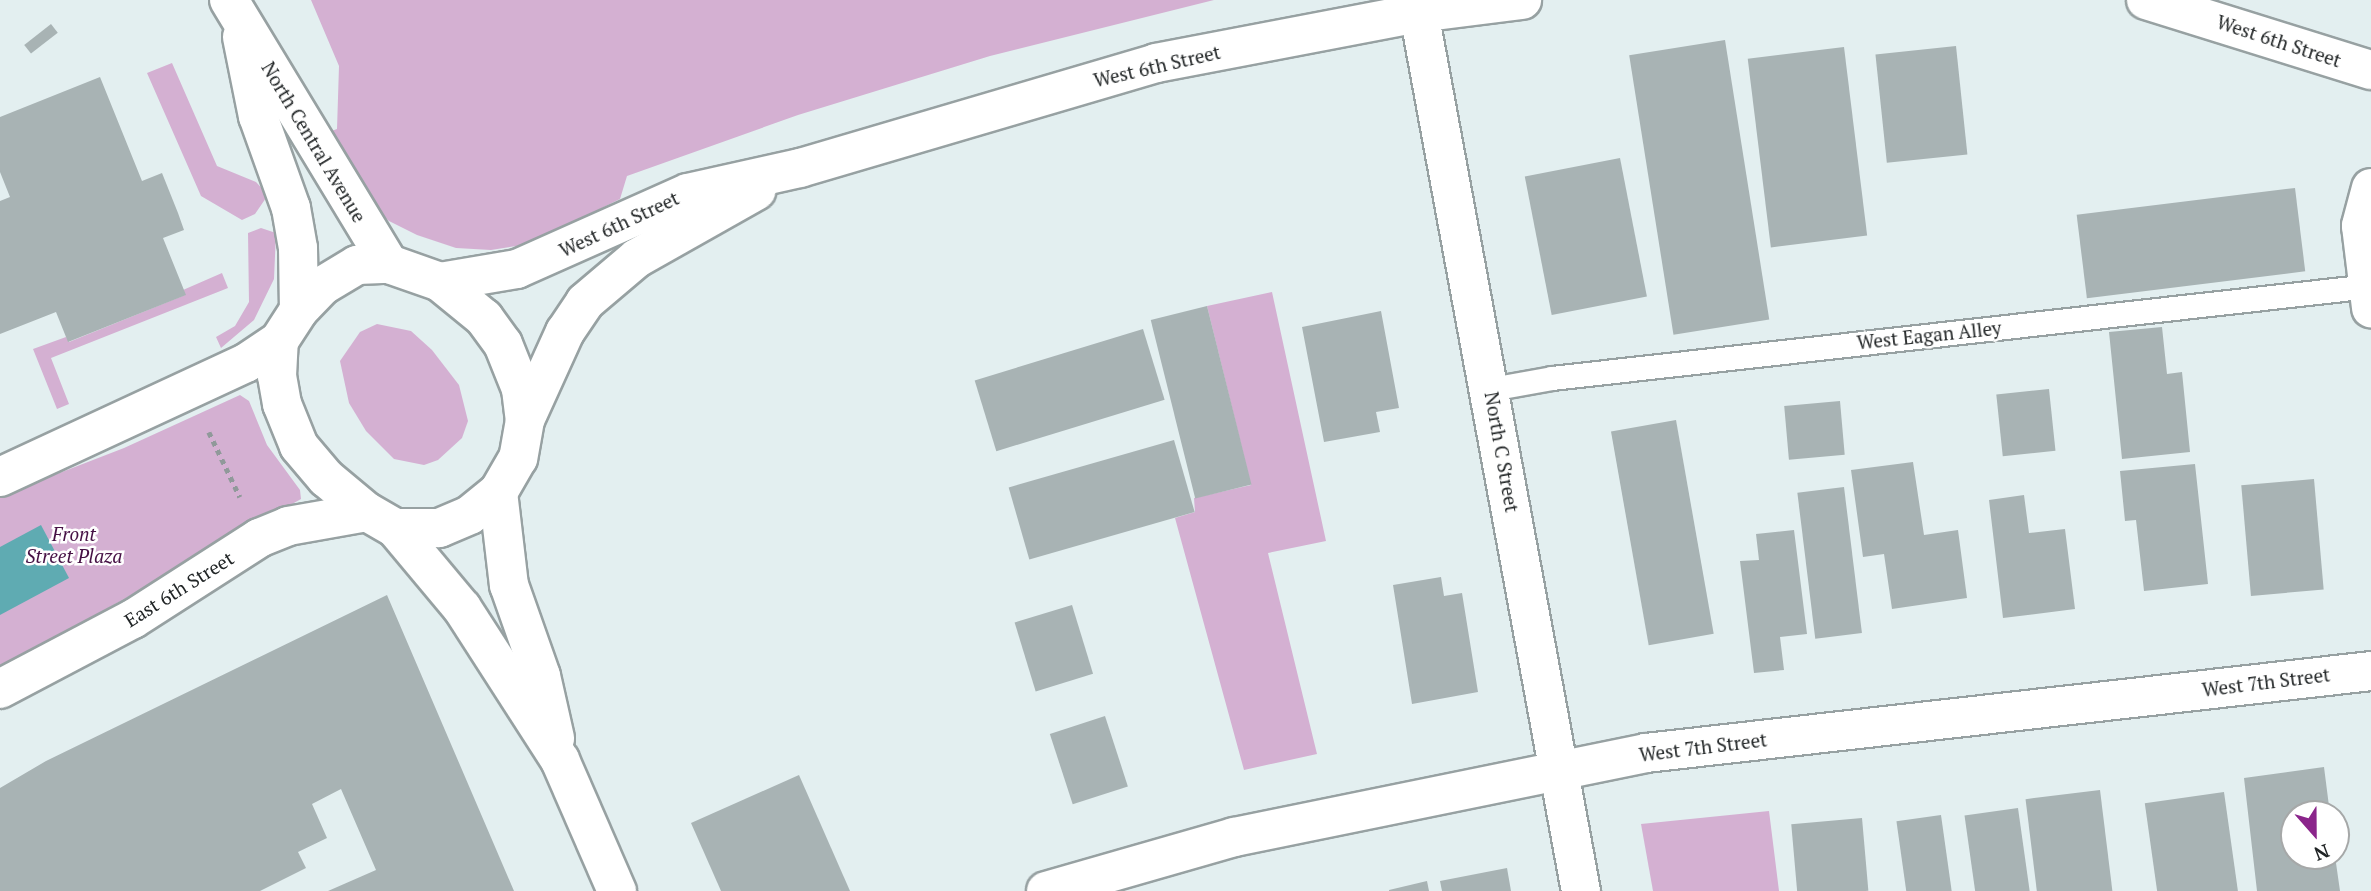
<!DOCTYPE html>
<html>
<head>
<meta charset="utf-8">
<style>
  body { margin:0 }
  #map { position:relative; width:2371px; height:891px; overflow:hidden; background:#e3eff0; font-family:"PT Serif",serif }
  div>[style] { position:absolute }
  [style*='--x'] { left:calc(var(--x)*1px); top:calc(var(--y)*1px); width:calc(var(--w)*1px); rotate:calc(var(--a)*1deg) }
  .green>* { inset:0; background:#d4b0d2 }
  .water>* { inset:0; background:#5fabb2 }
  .building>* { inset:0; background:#a8b3b4; transform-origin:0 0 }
  .path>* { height:4.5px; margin-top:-2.25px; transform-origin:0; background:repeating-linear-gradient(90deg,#90999a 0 5px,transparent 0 10px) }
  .roads { filter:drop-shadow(2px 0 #97a1a2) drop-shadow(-2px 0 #97a1a2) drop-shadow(0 2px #97a1a2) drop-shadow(0 -2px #97a1a2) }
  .lane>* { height:23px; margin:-11.5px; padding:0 11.5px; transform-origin:11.5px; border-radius:11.5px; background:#fff }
  .street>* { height:38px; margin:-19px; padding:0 19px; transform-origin:19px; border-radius:19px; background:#fff }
  .secondary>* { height:38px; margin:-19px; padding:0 19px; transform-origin:19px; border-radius:19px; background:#fff }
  span { translate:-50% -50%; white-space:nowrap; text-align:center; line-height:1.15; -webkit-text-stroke:5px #fff; paint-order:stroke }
  .street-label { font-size:19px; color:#212526 }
  .park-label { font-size:19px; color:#461145; font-style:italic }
  .north { position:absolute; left:2280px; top:800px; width:70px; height:70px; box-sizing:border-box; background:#fff; border:2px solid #a6a8a8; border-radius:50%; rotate:159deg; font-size:19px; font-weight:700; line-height:28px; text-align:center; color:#212526 }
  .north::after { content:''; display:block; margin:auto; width:24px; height:32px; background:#8b258b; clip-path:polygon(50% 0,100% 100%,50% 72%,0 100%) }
</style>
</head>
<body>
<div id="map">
  <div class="green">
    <i style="clip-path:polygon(311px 0,1214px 0,990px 56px,798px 115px,627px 176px,620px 199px,529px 244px,491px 250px,456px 248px,417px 235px,389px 221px,369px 202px,329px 132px,337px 129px,339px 66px)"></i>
    <i style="clip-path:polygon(172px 63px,217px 166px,256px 182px,268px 195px,255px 214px,242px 220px,201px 196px,147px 73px)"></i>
    <i style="clip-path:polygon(261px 228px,276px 233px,274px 279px,254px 320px,221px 348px,216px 337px,235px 326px,249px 302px,248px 233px)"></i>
    <i style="clip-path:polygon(222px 273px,228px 288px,51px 358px,69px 404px,57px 409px,33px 349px,66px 337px,69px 342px,185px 295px,183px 290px)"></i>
    <i style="clip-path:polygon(1272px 292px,1326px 541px,1268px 553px,1317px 754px,1244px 770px,1175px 518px,1195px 512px,1194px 498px,1251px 485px,1207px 306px)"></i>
    <i style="clip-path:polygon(377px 324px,411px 331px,432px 350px,459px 385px,468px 421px,462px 438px,438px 460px,424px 465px,394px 459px,366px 431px,349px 403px,340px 361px,360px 332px)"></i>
    <i style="clip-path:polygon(240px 395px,249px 401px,267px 445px,300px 490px,301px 499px,0 669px,0 496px,124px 448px)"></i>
    <i style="clip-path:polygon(1769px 811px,1779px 891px,1653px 891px,1641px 824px)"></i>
  </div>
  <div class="water">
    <i style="clip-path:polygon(41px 525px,69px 578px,0 615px,0 547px)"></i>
  </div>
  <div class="building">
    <i style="left:51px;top:24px;width:11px;height:34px;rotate:52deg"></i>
    <i style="left:1725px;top:40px;width:283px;height:97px;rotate:81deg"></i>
    <i style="left:1956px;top:46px;width:109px;height:81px;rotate:84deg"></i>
    <i style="left:1844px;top:47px;width:190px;height:97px;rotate:83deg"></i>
    <i style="clip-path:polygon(100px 77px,142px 181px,162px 173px,178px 213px,184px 230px,163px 238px,186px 295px,68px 342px,56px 312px,0 334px,0 201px,10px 197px,0 172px,0 117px)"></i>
    <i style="left:1620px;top:158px;width:141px;height:97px;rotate:79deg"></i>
    <i style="left:2295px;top:188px;width:84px;height:220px;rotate:83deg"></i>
    <i style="left:1207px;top:306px;width:184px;height:58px;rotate:76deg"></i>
    <i style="clip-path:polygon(1381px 311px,1399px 408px,1376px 412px,1380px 432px,1324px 442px,1302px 327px)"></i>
    <i style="clip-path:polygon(2162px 327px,2167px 374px,2182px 372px,2190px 452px,2122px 459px,2109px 332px)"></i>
    <i style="left:1143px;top:329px;width:74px;height:176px;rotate:73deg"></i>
    <i style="left:2049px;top:389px;width:62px;height:53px;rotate:84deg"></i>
    <i style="left:1840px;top:401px;width:54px;height:56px;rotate:85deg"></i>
    <i style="left:1676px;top:420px;width:217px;height:66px;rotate:80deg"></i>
    <i style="left:1174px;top:440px;width:75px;height:172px;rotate:74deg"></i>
    <i style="clip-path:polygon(1913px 462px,1924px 535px,1958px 530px,1967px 598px,1892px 609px,1884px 554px,1863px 557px,1851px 470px)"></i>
    <i style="clip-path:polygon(2195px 464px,2208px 584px,2144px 591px,2136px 520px,2125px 521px,2120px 471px)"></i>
    <i style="left:2314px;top:479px;width:111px;height:73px;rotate:85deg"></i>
    <i style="left:1844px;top:487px;width:147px;height:47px;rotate:83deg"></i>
    <i style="clip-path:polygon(2024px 495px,2029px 533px,2065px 529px,2075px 609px,2003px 618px,1989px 500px)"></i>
    <i style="clip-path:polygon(1794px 530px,1807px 634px,1780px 637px,1784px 670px,1754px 673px,1740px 561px,1759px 560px,1756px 534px)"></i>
    <i style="clip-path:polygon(1441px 577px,1444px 596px,1462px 593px,1478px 692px,1412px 704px,1393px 585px)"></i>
    <i style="clip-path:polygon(387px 595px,514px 891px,328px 891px,376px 870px,341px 789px,312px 804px,327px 838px,298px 852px,306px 868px,260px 891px,0 891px,0 788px,46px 761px)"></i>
    <i style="left:1072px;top:605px;width:72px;height:60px;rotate:73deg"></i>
    <i style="left:1105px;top:716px;width:74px;height:58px;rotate:72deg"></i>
    <i style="clip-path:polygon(2324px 767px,2330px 814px,2294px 814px,2294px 856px,2335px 856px,2340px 891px,2257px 891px,2244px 778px)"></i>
    <i style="clip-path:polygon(799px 775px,850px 891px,721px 891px,691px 823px)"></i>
    <i style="left:2100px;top:790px;width:102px;height:75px;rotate:83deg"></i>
    <i style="left:2224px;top:792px;width:100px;height:80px;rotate:82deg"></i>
    <i style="left:2018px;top:808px;width:84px;height:54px;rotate:82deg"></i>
    <i style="left:1941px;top:815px;width:77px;height:45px;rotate:82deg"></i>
    <i style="left:1862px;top:818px;width:73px;height:71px;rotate:85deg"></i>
    <i style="clip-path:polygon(1507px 868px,1511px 891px,1442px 891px,1440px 881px)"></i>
    <i style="clip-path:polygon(1427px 881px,1429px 891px,1389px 891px,1389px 890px)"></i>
  </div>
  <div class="path">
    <i style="--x:209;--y:432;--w:72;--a:64.5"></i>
  </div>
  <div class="roads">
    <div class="lane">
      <i style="--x:1491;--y:389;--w:62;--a:-10.2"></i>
      <i style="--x:1552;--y:378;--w:822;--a:-6.42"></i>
    </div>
    <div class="street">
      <i style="--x:1419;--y:13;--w:893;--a:79.55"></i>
      <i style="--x:2371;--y:188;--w:39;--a:105"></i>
      <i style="--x:2361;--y:226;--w:83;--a:83"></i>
      <i style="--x:1046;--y:891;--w:196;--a:-16"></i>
      <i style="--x:1234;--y:837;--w:420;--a:-11.5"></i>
      <i style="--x:1646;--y:753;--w:730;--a:-6.45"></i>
    </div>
    <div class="secondary">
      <i style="--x:229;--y:0;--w:309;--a:58.8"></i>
      <i style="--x:2146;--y:0;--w:236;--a:17.3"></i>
      <i style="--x:242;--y:37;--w:81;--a:78.6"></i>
      <i style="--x:258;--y:116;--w:98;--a:70.3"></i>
      <i style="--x:291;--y:208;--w:41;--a:80.1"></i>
      <i style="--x:298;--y:248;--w:62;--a:89.1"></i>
      <i style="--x:389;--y:264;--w:54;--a:19.4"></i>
      <i style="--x:440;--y:282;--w:57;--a:39.3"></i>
      <i style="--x:484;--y:318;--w:32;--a:54"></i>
      <i style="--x:503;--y:344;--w:48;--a:68.2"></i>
      <i style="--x:521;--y:389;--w:31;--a:83"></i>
      <i style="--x:525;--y:420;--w:39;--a:100"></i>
      <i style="--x:518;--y:458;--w:39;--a:120"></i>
      <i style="--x:498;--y:492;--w:36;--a:141"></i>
      <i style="--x:470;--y:515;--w:34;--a:157"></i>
      <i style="--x:439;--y:528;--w:44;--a:180"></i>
      <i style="--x:395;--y:528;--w:32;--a:-150"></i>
      <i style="--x:367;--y:512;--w:53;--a:-140.3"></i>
      <i style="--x:326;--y:478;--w:42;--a:-130.2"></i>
      <i style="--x:299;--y:446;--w:45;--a:-112"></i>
      <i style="--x:282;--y:404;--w:28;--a:-100"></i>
      <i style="--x:277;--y:376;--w:35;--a:-87"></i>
      <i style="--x:279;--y:341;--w:37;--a:-57"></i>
      <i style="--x:299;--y:310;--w:33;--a:-46"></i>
      <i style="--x:322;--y:286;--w:41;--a:-31"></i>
      <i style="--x:357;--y:265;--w:32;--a:-2"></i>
      <i style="--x:440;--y:282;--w:78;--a:-9.6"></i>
      <i style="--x:517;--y:269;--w:187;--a:-24"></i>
      <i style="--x:688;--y:193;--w:115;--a:-12.6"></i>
      <i style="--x:800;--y:168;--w:371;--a:-16.4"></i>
      <i style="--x:1156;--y:63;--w:268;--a:-10.8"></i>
      <i style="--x:1419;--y:13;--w:104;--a:-7.2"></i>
      <i style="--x:525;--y:420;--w:97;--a:-65.6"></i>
      <i style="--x:565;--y:332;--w:36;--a:-56"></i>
      <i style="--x:585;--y:302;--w:68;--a:-40.2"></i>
      <i style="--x:637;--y:258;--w:137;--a:-29.4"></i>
      <i style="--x:0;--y:477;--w:271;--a:-24.9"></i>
      <i style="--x:246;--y:363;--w:40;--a:-34"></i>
      <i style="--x:498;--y:492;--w:94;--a:83.3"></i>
      <i style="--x:509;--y:585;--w:96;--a:70.6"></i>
      <i style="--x:541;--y:676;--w:64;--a:77.3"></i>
      <i style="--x:395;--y:528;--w:104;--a:50.1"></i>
      <i style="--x:462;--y:608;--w:181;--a:57.2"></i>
      <i style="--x:560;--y:760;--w:143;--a:66.5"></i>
      <i style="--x:0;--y:689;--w:150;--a:-27.8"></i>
      <i style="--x:133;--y:619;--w:150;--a:-32.7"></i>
      <i style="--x:259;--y:538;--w:31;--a:-22"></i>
      <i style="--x:288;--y:526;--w:80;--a:-10"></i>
    </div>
  </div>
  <div class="street-label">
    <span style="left:2279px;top:41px;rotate:18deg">West 6th Street</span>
    <span style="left:1157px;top:66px;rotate:-13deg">West 6th Street</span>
    <span style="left:314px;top:142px;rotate:59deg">North Central Avenue</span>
    <span style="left:619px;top:224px;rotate:-25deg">West 6th Street</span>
    <span style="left:1929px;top:335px;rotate:-6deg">West Eagan Alley</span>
    <span style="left:1502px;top:452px;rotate:80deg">North C Street</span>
    <span style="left:179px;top:589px;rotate:-32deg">East 6th Street</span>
    <span style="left:2266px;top:682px;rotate:-7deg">West 7th Street</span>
    <span style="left:1703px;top:747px;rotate:-7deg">West 7th Street</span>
  </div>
  <div class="park-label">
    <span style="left:74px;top:545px">Front<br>Street Plaza</span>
  </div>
  <div class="north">N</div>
</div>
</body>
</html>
